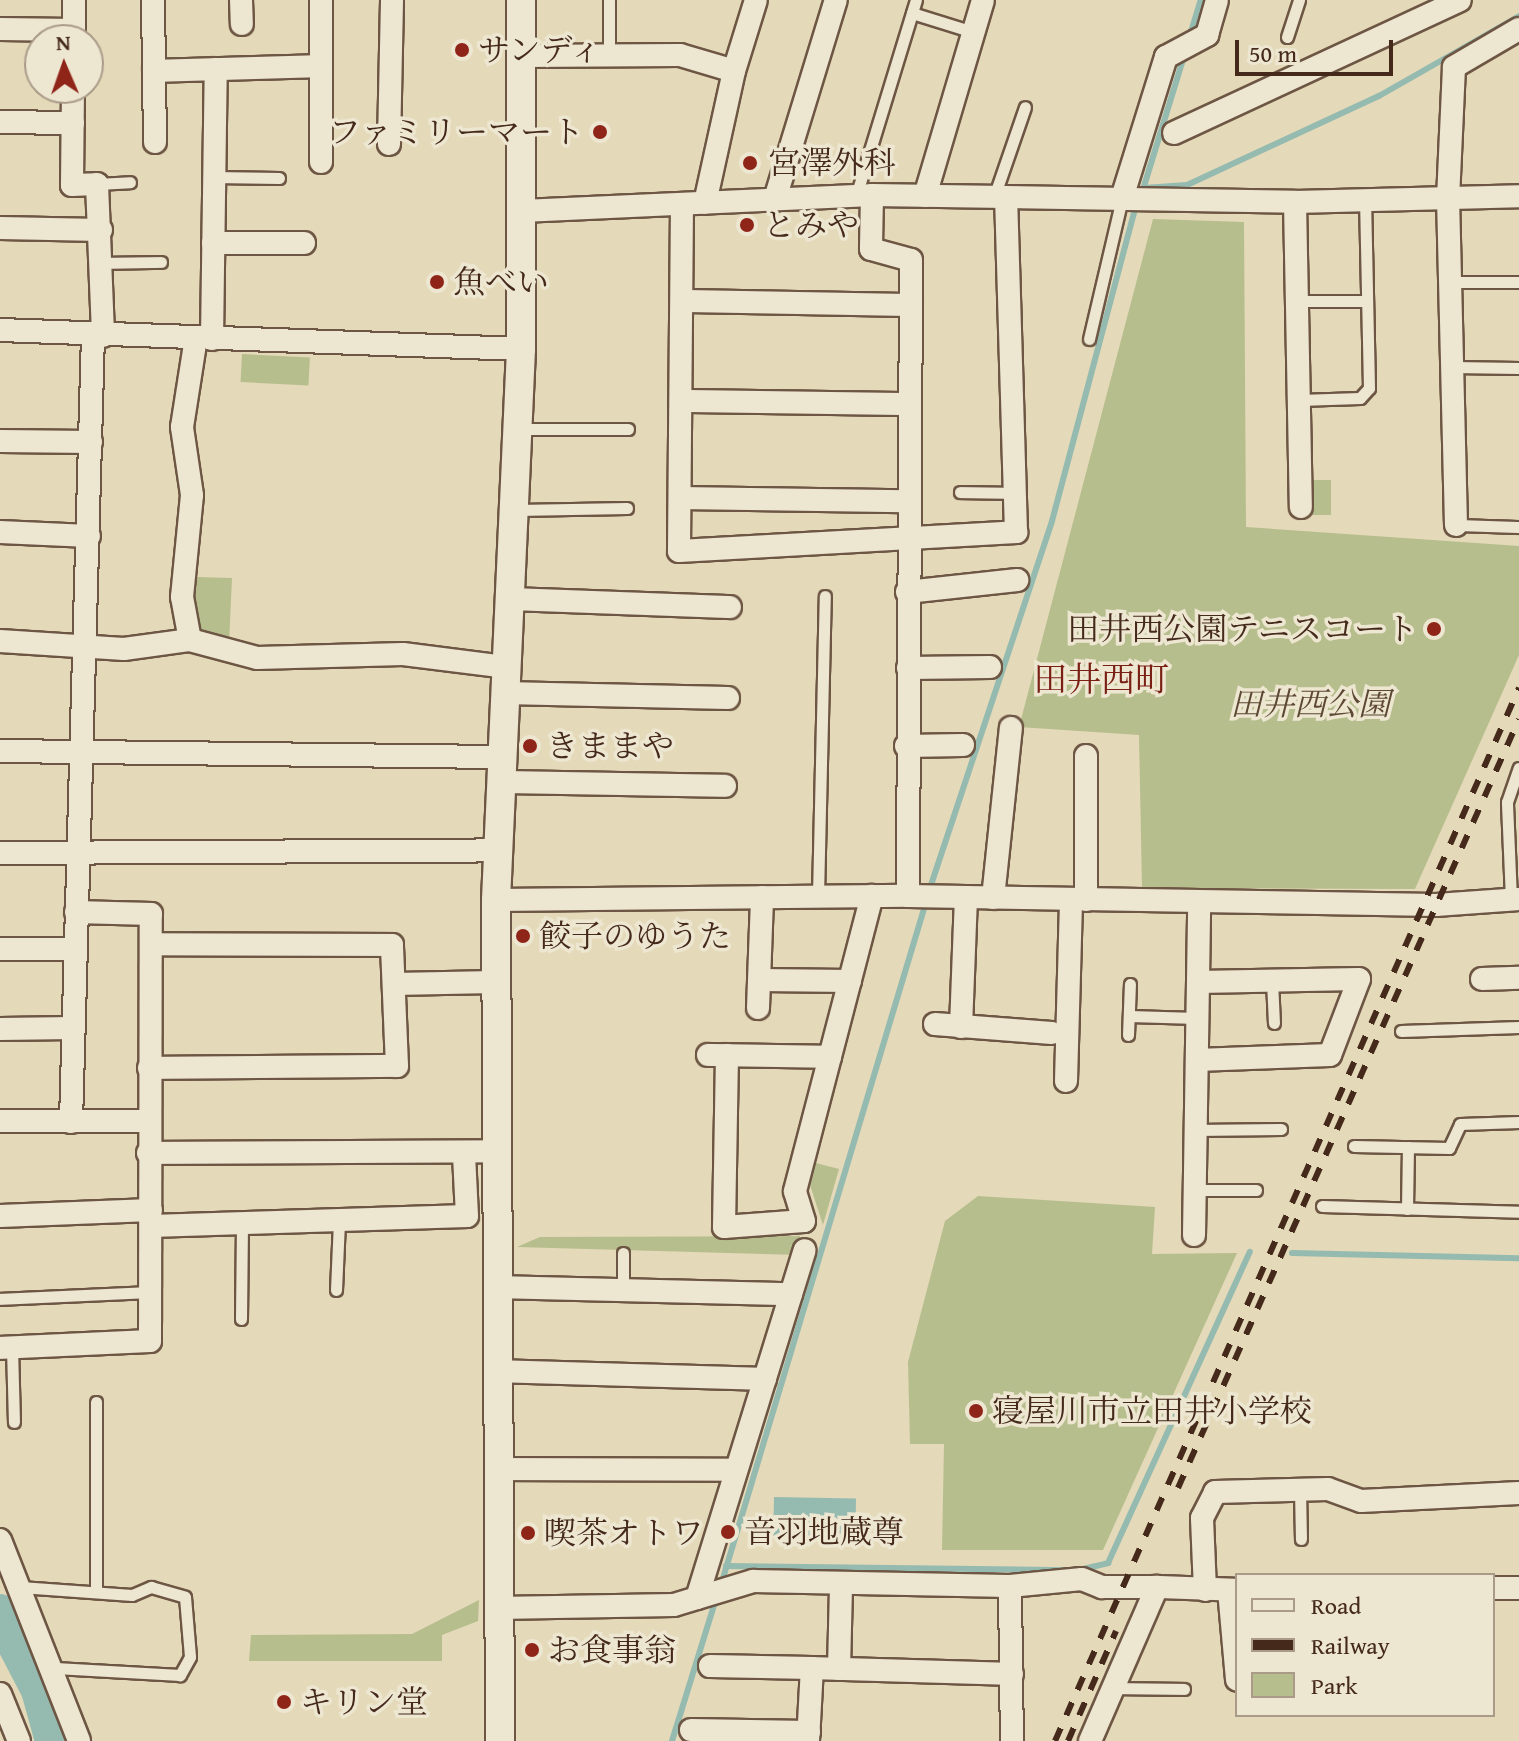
<!DOCTYPE html>
<html>
<head>
<meta charset="utf-8">
<style>
  body { margin:0 }
  #map { position:relative; width:1519px; height:1741px; overflow:hidden; background:#e4d9b8; font-family:"Gentium Book Plus","Noto Serif JP",serif }
  div>[style] { position:absolute }
  [style*='--x'] { left:calc(var(--x)*1px); top:calc(var(--y)*1px); width:calc(var(--w)*1px); rotate:calc(var(--a)*1deg) }
  .green>* { inset:0; background:#b7be8d; transform-origin:0 0 }
  .water>* { inset:0; background:#95bab0; transform-origin:0 0 }
  .stream>* { height:6px; margin:-3px; padding:0 3px; transform-origin:3px; border-radius:3px; background:#95bab0 }
  .river>* { height:38px; margin:-19px; padding:0 19px; transform-origin:19px; border-radius:19px; background:#95bab0 }
  .roads { filter:drop-shadow(2px 0 #6d5643) drop-shadow(-2px 0 #6d5643) drop-shadow(0 2px #6d5643) drop-shadow(0 -2px #6d5643) }
  .service>* { height:11px; margin:-5.5px; padding:0 5.5px; transform-origin:5.5px; border-radius:5.5px; background:#ede6d1 }
  .minor>* { height:22px; margin:-11px; padding:0 11px; transform-origin:11px; border-radius:11px; background:#ede6d1 }
  .tertiary>* { height:28px; margin:-14px; padding:0 14px; transform-origin:14px; border-radius:14px; background:#ede6d1 }
  .rail>* { height:6px; margin-top:-3px; transform-origin:0; background:repeating-linear-gradient(90deg,#452a1c 0 14px,transparent 0 28px) }
  .dots>* { width:22px; height:22px; translate:-50% -50%; box-sizing:border-box; border:4px solid #ede6d1; border-radius:50% }
  span { translate:-50% -50%; white-space:nowrap; text-align:center; line-height:1.15; -webkit-text-stroke:7px #ede6d1; paint-order:stroke }
  .poi-label { font-size:32px; color:#452a1c }
  .left { translate:0 -50%; text-align:left }
  .right { translate:-100% -50%; text-align:right }
  .park-label { font-size:32px; color:#5c4833; font-style:italic }
  .neighbourhood-label { font-size:34px; color:#7a1f14 }
  .legend { position:absolute; left:1235px; top:1573px; width:260px; height:144px; box-sizing:border-box; background:#ede6d1; border:2px solid #aa9b89; margin:0; padding:10px 14px; list-style:none; font-size:24px; color:#452a1c }
  .legend li { display:flex; align-items:center; gap:16px; height:40px }
  .legend b { width:40px; border:2px solid #aa9b89 }
  .north { position:absolute; left:24px; top:24px; width:80px; height:80px; box-sizing:border-box; background:#ede6d1; border:2px solid #aa9b89; border-radius:50%; rotate:358deg; font-size:22px; font-weight:700; line-height:32px; text-align:center; color:#452a1c }
  .north::after { content:''; display:block; margin:auto; width:28px; height:36px; background:#8f2418; clip-path:polygon(50% 0,100% 100%,50% 72%,0 100%) }
  .scale { position:absolute; left:1235px; top:40px; width:158px; height:36px; box-sizing:border-box; border:4px solid #452a1c; border-top:0; padding-left:10px; font-size:24px; line-height:28px; white-space:nowrap; color:#452a1c; -webkit-text-stroke:6px #ede6d1; paint-order:stroke }
</style>
</head>
<body>
<div id="map">
  <div class="green">
    <i style="clip-path:polygon(1153px 219px,1244px 222px,1246px 527px,1519px 546px,1519px 655px,1415px 889px,1142px 888px,1139px 735px,1019px 727px)"></i>
    <i style="left:242px;top:354px;width:68px;height:28px;rotate:3deg"></i>
    <i style="left:1331px;top:480px;width:35px;height:23px;rotate:90deg"></i>
    <i style="clip-path:polygon(196px 577px,232px 578px,229px 644px,200px 633px,189px 605px)"></i>
    <i style="clip-path:polygon(816px 1163px,839px 1169px,823px 1225px,810px 1185px)"></i>
    <i style="clip-path:polygon(978px 1196px,1155px 1207px,1152px 1254px,1237px 1253px,1103px 1550px,942px 1550px,944px 1444px,910px 1444px,908px 1362px,945px 1221px)"></i>
    <i style="clip-path:polygon(800px 1236px,800px 1255px,517px 1247px,540px 1237px)"></i>
    <i style="clip-path:polygon(479px 1600px,478px 1621px,442px 1635px,442px 1661px,249px 1661px,251px 1635px,412px 1634px)"></i>
  </div>
  <div class="water">
    <i style="left:774px;top:1497px;width:82px;height:40px;rotate:1deg"></i>
  </div>
  <div class="stream">
    <i style="--x:1190;--y:35;--w:37;--a:-73"></i>
    <i style="--x:1144;--y:188;--w:43;--a:-4"></i>
    <i style="--x:1187;--y:185;--w:212;--a:-24.9"></i>
    <i style="--x:1379;--y:96;--w:161;--a:-29.7"></i>
    <i style="--x:1141;--y:196;--w:150;--a:-72.9"></i>
    <i style="--x:929;--y:891;--w:390;--a:-71.6"></i>
    <i style="--x:1052;--y:521;--w:326;--a:-75.1"></i>
    <i style="--x:1292;--y:1253;--w:227;--a:1.3"></i>
    <i style="--x:726;--y:1566;--w:346;--a:0.7"></i>
    <i style="--x:1083;--y:1569;--w:26;--a:-13"></i>
    <i style="--x:1108;--y:1563;--w:342;--a:-65.5"></i>
    <i style="--x:721;--y:1585;--w:713;--a:-73.29"></i>
    <i style="--x:672;--y:1741;--w:149;--a:-72.8"></i>
  </div>
  <div class="river">
    <i style="--x:0;--y:1613;--w:87;--a:62.5"></i>
    <i style="--x:40;--y:1690;--w:53;--a:74.6"></i>
  </div>
  <div class="roads">
    <div class="service">
      <i style="--x:912;--y:13;--w:64;--a:17.3"></i>
      <i style="--x:1287;--y:37;--w:39;--a:-72"></i>
      <i style="--x:609;--y:56;--w:56;--a:-90"></i>
      <i style="--x:214;--y:177;--w:65;--a:0.9"></i>
      <i style="--x:97;--y:184;--w:33;--a:-3"></i>
      <i style="--x:856;--y:196;--w:205;--a:-73"></i>
      <i style="--x:994;--y:197;--w:95;--a:-71"></i>
      <i style="--x:102;--y:263;--w:59;--a:-1"></i>
      <i style="--x:1450;--y:282;--w:69;--a:0"></i>
      <i style="--x:1297;--y:301;--w:70;--a:0"></i>
      <i style="--x:1089;--y:339;--w:145;--a:-76.8"></i>
      <i style="--x:1452;--y:367;--w:67;--a:0.9"></i>
      <i style="--x:1299;--y:400;--w:61;--a:-1.9"></i>
      <i style="--x:1360;--y:398;--w:13;--a:-48"></i>
      <i style="--x:1369;--y:388;--w:187;--a:-91.2"></i>
      <i style="--x:517;--y:429;--w:111;--a:0"></i>
      <i style="--x:960;--y:492;--w:55;--a:1"></i>
      <i style="--x:516;--y:510;--w:111;--a:-1"></i>
      <i style="--x:1456;--y:525;--w:63;--a:1.8"></i>
      <i style="--x:818;--y:896;--w:300;--a:-88.7"></i>
      <i style="--x:1511;--y:899;--w:97;--a:-92.4"></i>
      <i style="--x:1507;--y:802;--w:36;--a:-71"></i>
      <i style="--x:1272;--y:981;--w:42;--a:87.3"></i>
      <i style="--x:1129;--y:1016;--w:68;--a:1.7"></i>
      <i style="--x:1401;--y:1031;--w:118;--a:-1.9"></i>
      <i style="--x:1128;--y:1035;--w:51;--a:-87.8"></i>
      <i style="--x:1195;--y:1130;--w:86;--a:-0.7"></i>
      <i style="--x:1354;--y:1146;--w:95;--a:1.2"></i>
      <i style="--x:1449;--y:1148;--w:26;--a:-65"></i>
      <i style="--x:1460;--y:1124;--w:59;--a:-1.9"></i>
      <i style="--x:1194;--y:1190;--w:62;--a:0"></i>
      <i style="--x:1322;--y:1206;--w:197;--a:1.7"></i>
      <i style="--x:1407;--y:1209;--w:62;--a:-89.1"></i>
      <i style="--x:623;--y:1253;--w:37;--a:90"></i>
      <i style="--x:336;--y:1290;--w:70;--a:-87.5"></i>
      <i style="--x:0;--y:1299;--w:150;--a:-2.7"></i>
      <i style="--x:241;--y:1319;--w:96;--a:-89.4"></i>
      <i style="--x:12;--y:1347;--w:75;--a:88.5"></i>
      <i style="--x:1300;--y:1489;--w:50;--a:88.9"></i>
      <i style="--x:20;--y:1587;--w:112;--a:4.1"></i>
      <i style="--x:132;--y:1595;--w:21;--a:-23"></i>
      <i style="--x:151;--y:1587;--w:35;--a:16"></i>
      <i style="--x:185;--y:1597;--w:60;--a:85.2"></i>
      <i style="--x:190;--y:1657;--w:21;--a:119"></i>
      <i style="--x:180;--y:1675;--w:125;--a:-176.8"></i>
      <i style="--x:96;--y:1592;--w:190;--a:-90"></i>
      <i style="--x:1113;--y:1688;--w:71;--a:0.8"></i>
    </div>
    <div class="minor">
      <i style="--x:153;--y:0;--w:142;--a:89.2"></i>
      <i style="--x:241;--y:0;--w:24;--a:88"></i>
      <i style="--x:0;--y:29;--w:74;--a:0.8"></i>
      <i style="--x:74;--y:40;--w:40;--a:-90"></i>
      <i style="--x:521;--y:56;--w:159;--a:-0.4"></i>
      <i style="--x:680;--y:55;--w:56;--a:16.5"></i>
      <i style="--x:734;--y:71;--w:135;--a:102.4"></i>
      <i style="--x:154;--y:71;--w:167;--a:-1.7"></i>
      <i style="--x:734;--y:71;--w:74;--a:-72.8"></i>
      <i style="--x:73;--y:88;--w:97;--a:90.6"></i>
      <i style="--x:72;--y:185;--w:25;--a:-2"></i>
      <i style="--x:97;--y:184;--w:152;--a:87.7"></i>
      <i style="--x:0;--y:122;--w:73;--a:0.8"></i>
      <i style="--x:1174;--y:133;--w:315;--a:-24.9"></i>
      <i style="--x:389;--y:144;--w:144;--a:-88.8"></i>
      <i style="--x:321;--y:162;--w:162;--a:-90"></i>
      <i style="--x:872;--y:195;--w:54;--a:91.1"></i>
      <i style="--x:871;--y:249;--w:41;--a:15.4"></i>
      <i style="--x:911;--y:260;--w:636;--a:90.27"></i>
      <i style="--x:925;--y:196;--w:204;--a:-73.5"></i>
      <i style="--x:1122;--y:198;--w:148;--a:-72.7"></i>
      <i style="--x:1166;--y:57;--w:47;--a:-28.2"></i>
      <i style="--x:1207;--y:35;--w:36;--a:-74"></i>
      <i style="--x:775;--y:199;--w:208;--a:-73"></i>
      <i style="--x:1295;--y:202;--w:305;--a:88.9"></i>
      <i style="--x:682;--y:205;--w:346;--a:90.5"></i>
      <i style="--x:679;--y:551;--w:338;--a:-3.2"></i>
      <i style="--x:1016;--y:532;--w:335;--a:-91.7"></i>
      <i style="--x:522;--y:211;--w:350;--a:-2.6"></i>
      <i style="--x:872;--y:195;--w:423;--a:0.9"></i>
      <i style="--x:1295;--y:202;--w:224;--a:-1.5"></i>
      <i style="--x:0;--y:228;--w:101;--a:1.1"></i>
      <i style="--x:213;--y:243;--w:91;--a:0"></i>
      <i style="--x:684;--y:301;--w:227;--a:1"></i>
      <i style="--x:0;--y:330;--w:521;--a:2.09"></i>
      <i style="--x:212;--y:339;--w:270;--a:-89.2"></i>
      <i style="--x:682;--y:401;--w:226;--a:0.8"></i>
      <i style="--x:0;--y:441;--w:91;--a:0.6"></i>
      <i style="--x:680;--y:498;--w:225;--a:0.8"></i>
      <i style="--x:1456;--y:525;--w:326;--a:-91.4"></i>
      <i style="--x:1448;--y:199;--w:132;--a:-87.4"></i>
      <i style="--x:1454;--y:67;--w:75;--a:-30.3"></i>
      <i style="--x:0;--y:532;--w:89;--a:2.6"></i>
      <i style="--x:907;--y:592;--w:111;--a:-6.2"></i>
      <i style="--x:508;--y:599;--w:222;--a:2.1"></i>
      <i style="--x:190;--y:640;--w:44;--a:-100.5"></i>
      <i style="--x:182;--y:597;--w:102;--a:-84.4"></i>
      <i style="--x:192;--y:495;--w:69;--a:-98.4"></i>
      <i style="--x:182;--y:427;--w:90;--a:-81.1"></i>
      <i style="--x:0;--y:641;--w:124;--a:3.7"></i>
      <i style="--x:124;--y:649;--w:67;--a:-7.8"></i>
      <i style="--x:190;--y:640;--w:69;--a:15"></i>
      <i style="--x:257;--y:658;--w:146;--a:-1.6"></i>
      <i style="--x:403;--y:654;--w:104;--a:7.2"></i>
      <i style="--x:908;--y:668;--w:82;--a:-0.7"></i>
      <i style="--x:504;--y:693;--w:224;--a:1.3"></i>
      <i style="--x:906;--y:746;--w:57;--a:-1"></i>
      <i style="--x:0;--y:751;--w:501;--a:0.69"></i>
      <i style="--x:501;--y:782;--w:224;--a:1"></i>
      <i style="--x:0;--y:853;--w:499;--a:-0.3"></i>
      <i style="--x:993;--y:898;--w:171;--a:-84"></i>
      <i style="--x:496;--y:900;--w:412;--a:-0.6"></i>
      <i style="--x:908;--y:896;--w:528;--a:0.98"></i>
      <i style="--x:1436;--y:905;--w:83;--a:-4.1"></i>
      <i style="--x:1086;--y:900;--w:144;--a:-90"></i>
      <i style="--x:0;--y:949;--w:73;--a:0"></i>
      <i style="--x:1482;--y:979;--w:37;--a:-2"></i>
      <i style="--x:760;--y:980;--w:90;--a:0.6"></i>
      <i style="--x:394;--y:984;--w:101;--a:-1.1"></i>
      <i style="--x:758;--y:1008;--w:111;--a:-87.9"></i>
      <i style="--x:935;--y:1024;--w:117;--a:4.4"></i>
      <i style="--x:961;--y:1027;--w:129;--a:-87.8"></i>
      <i style="--x:0;--y:1029;--w:73;--a:-0.8"></i>
      <i style="--x:708;--y:1055;--w:122;--a:0.9"></i>
      <i style="--x:727;--y:1055;--w:172;--a:91"></i>
      <i style="--x:724;--y:1227;--w:80;--a:-4.3"></i>
      <i style="--x:804;--y:1221;--w:31;--a:-107"></i>
      <i style="--x:795;--y:1191;--w:305;--a:-75.4"></i>
      <i style="--x:1197;--y:1060;--w:133;--a:-2.2"></i>
      <i style="--x:1330;--y:1055;--w:81;--a:-69.1"></i>
      <i style="--x:1359;--y:979;--w:161;--a:178.9"></i>
      <i style="--x:149;--y:1068;--w:248;--a:-0.5"></i>
      <i style="--x:397;--y:1066;--w:121;--a:-92.4"></i>
      <i style="--x:392;--y:945;--w:239;--a:-179.8"></i>
      <i style="--x:1066;--y:1081;--w:180;--a:-88.4"></i>
      <i style="--x:0;--y:1121;--w:147;--a:0"></i>
      <i style="--x:71;--y:1122;--w:787;--a:-88.4"></i>
      <i style="--x:148;--y:1153;--w:346;--a:-0.3"></i>
      <i style="--x:0;--y:1216;--w:151;--a:-2.3"></i>
      <i style="--x:151;--y:1226;--w:316;--a:-1.8"></i>
      <i style="--x:467;--y:1216;--w:61;--a:-92.8"></i>
      <i style="--x:1194;--y:1235;--w:331;--a:-89.1"></i>
      <i style="--x:495;--y:1287;--w:296;--a:1.4"></i>
      <i style="--x:0;--y:1348;--w:150;--a:-2.7"></i>
      <i style="--x:150;--y:1341;--w:427;--a:-89.9"></i>
      <i style="--x:151;--y:914;--w:75;--a:-178.5"></i>
      <i style="--x:496;--y:1371;--w:269;--a:1.7"></i>
      <i style="--x:497;--y:1469;--w:238;--a:0.2"></i>
      <i style="--x:0;--y:1540;--w:216;--a:68.5"></i>
      <i style="--x:1010;--y:1586;--w:155;--a:89.3"></i>
      <i style="--x:1493;--y:1588;--w:26;--a:0"></i>
      <i style="--x:1205;--y:1590;--w:72;--a:-92.4"></i>
      <i style="--x:1202;--y:1518;--w:29;--a:-63"></i>
      <i style="--x:1215;--y:1492;--w:113;--a:-1.5"></i>
      <i style="--x:1328;--y:1489;--w:35;--a:20"></i>
      <i style="--x:1361;--y:1501;--w:158;--a:-2.9"></i>
      <i style="--x:1229;--y:1590;--w:90;--a:84.9"></i>
      <i style="--x:697;--y:1598;--w:364;--a:-72.8"></i>
      <i style="--x:497;--y:1608;--w:177;--a:-1"></i>
      <i style="--x:674;--y:1605;--w:83;--a:-16.9"></i>
      <i style="--x:753;--y:1581;--w:257;--a:1.1"></i>
      <i style="--x:1010;--y:1586;--w:72;--a:-5.6"></i>
      <i style="--x:1082;--y:1579;--w:22;--a:22"></i>
      <i style="--x:1102;--y:1587;--w:55;--a:0"></i>
      <i style="--x:710;--y:1666;--w:102;--a:1.1"></i>
      <i style="--x:839;--y:1669;--w:82;--a:-88.6"></i>
      <i style="--x:0;--y:1694;--w:51;--a:68"></i>
      <i style="--x:691;--y:1730;--w:118;--a:1"></i>
      <i style="--x:808;--y:1741;--w:73;--a:-86.9"></i>
      <i style="--x:812;--y:1668;--w:200;--a:1.7"></i>
      <i style="--x:1090;--y:1741;--w:168;--a:-66.5"></i>
      <i style="--x:1157;--y:1587;--w:80;--a:2.1"></i>
    </div>
    <div class="tertiary">
      <i style="--x:500;--y:1741;--w:841;--a:-90.27"></i>
      <i style="--x:496;--y:900;--w:552;--a:-87.4"></i>
      <i style="--x:521;--y:349;--w:349;--a:-90"></i>
    </div>
  </div>
  <div class="rail">
    <i style="--x:1178;--y:1488;--w:841;--a:-66.09"></i>
    <i style="--x:1055;--y:1741;--w:1151;--a:-66.22"></i>
    <i style="--x:1068;--y:1741;--w:120;--a:-66.4"></i>
  </div>
  <div class="dots">
    <i style="left:462px;top:50px;background:#8f2418"></i>
    <i style="left:600px;top:132px;background:#8f2418"></i>
    <i style="left:750px;top:163px;background:#8f2418"></i>
    <i style="left:747px;top:225px;background:#8f2418"></i>
    <i style="left:437px;top:282px;background:#8f2418"></i>
    <i style="left:1434px;top:629px;background:#8f2418"></i>
    <i style="left:530px;top:746px;background:#8f2418"></i>
    <i style="left:523px;top:936px;background:#8f2418"></i>
    <i style="left:976px;top:1411px;background:#8f2418"></i>
    <i style="left:728px;top:1532px;background:#8f2418"></i>
    <i style="left:528px;top:1533px;background:#8f2418"></i>
    <i style="left:532px;top:1650px;background:#8f2418"></i>
    <i style="left:284px;top:1702px;background:#8f2418"></i>
  </div>
  <div class="poi-label">
    <span class="left" style="left:478px;top:50px">サンディ</span>
    <span class="right" style="left:584px;top:132px">ファミリーマート</span>
    <span class="left" style="left:768px;top:163px">宮澤外科</span>
    <span class="left" style="left:763px;top:225px">とみや</span>
    <span class="left" style="left:453px;top:282px">魚べい</span>
    <span class="right" style="left:1418px;top:629px">田井西公園テニスコート</span>
    <span class="left" style="left:546px;top:746px">きままや</span>
    <span class="left" style="left:539px;top:936px">餃子のゆうた</span>
    <span class="left" style="left:992px;top:1411px">寝屋川市立田井小学校</span>
    <span class="left" style="left:744px;top:1532px">音羽地蔵尊</span>
    <span class="left" style="left:544px;top:1533px">喫茶オトワ</span>
    <span class="left" style="left:548px;top:1650px">お食事翁</span>
    <span class="left" style="left:300px;top:1702px">キリン堂</span>
  </div>
  <div class="park-label">
    <span style="left:1310px;top:704px">田井西公園</span>
  </div>
  <div class="neighbourhood-label">
    <span style="left:1101px;top:679px">田井西町</span>
  </div>
  <ul class="legend">
  <li><b style="height:10px;background:#ede6d1"></b>Road</li>
  <li><b style="height:10px;background:#452a1c"></b>Railway</li>
  <li><b style="height:22px;background:#b7be8d"></b>Park</li>
  </ul>
  <div class="north">N</div>
  <div class="scale">50 m</div>
</div>
</body>
</html>
